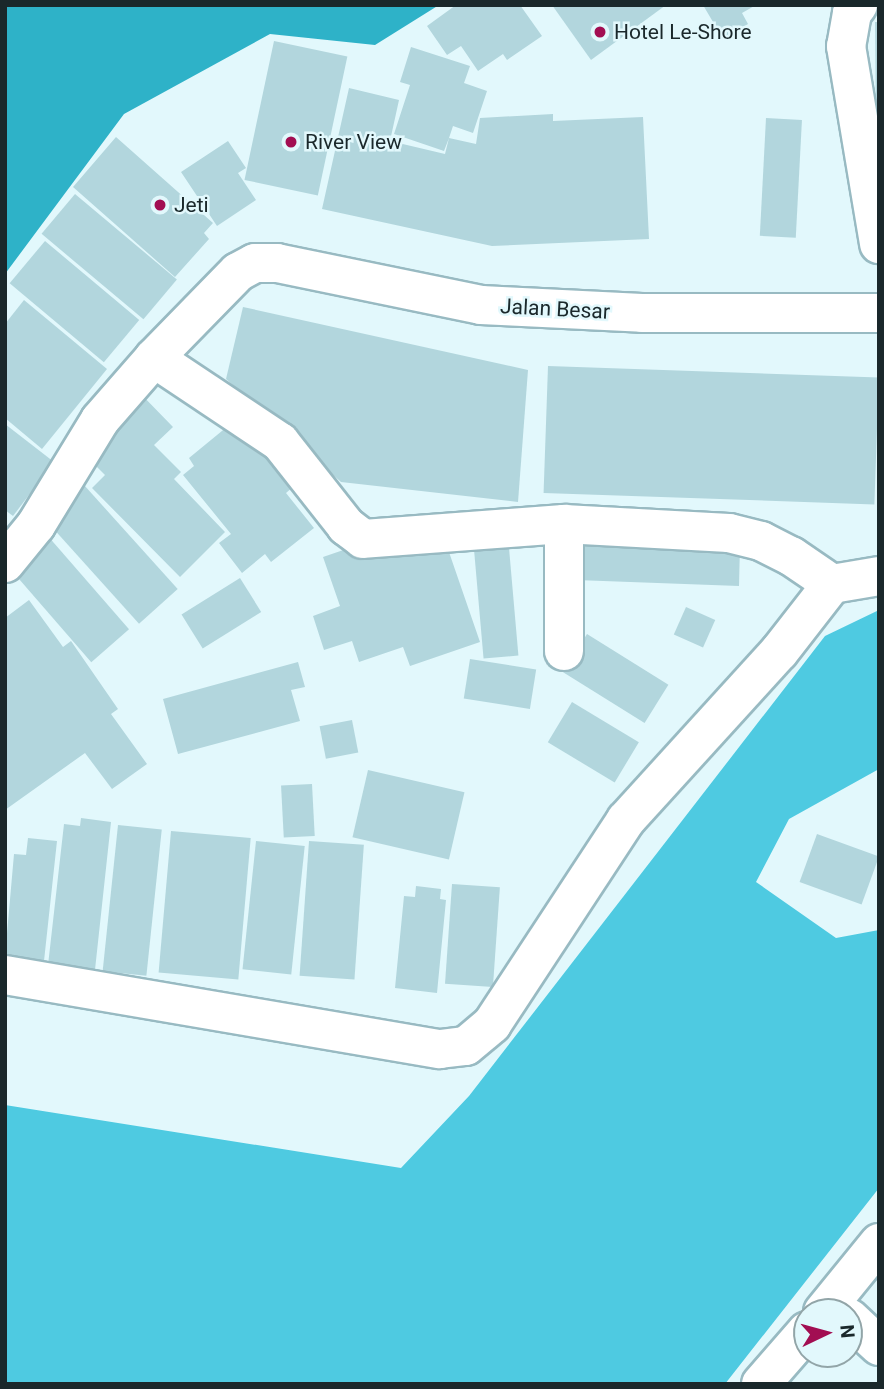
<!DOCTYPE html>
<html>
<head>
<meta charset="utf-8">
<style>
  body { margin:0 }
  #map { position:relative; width:884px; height:1389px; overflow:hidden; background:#e2f8fc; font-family:Roboto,sans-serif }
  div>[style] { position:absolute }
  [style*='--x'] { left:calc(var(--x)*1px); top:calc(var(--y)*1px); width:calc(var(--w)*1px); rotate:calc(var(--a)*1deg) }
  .forest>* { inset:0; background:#4ecae1 }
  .water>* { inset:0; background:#2eb2c8 }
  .building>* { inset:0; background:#b2d6dd; transform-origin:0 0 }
  .roads { filter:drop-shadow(2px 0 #98bac2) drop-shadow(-2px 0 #98bac2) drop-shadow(0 2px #98bac2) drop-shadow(0 -2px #98bac2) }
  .minor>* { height:38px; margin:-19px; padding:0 19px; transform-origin:19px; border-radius:19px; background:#fff }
  .dots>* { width:19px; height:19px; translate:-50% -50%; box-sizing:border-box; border:4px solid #e2f8fc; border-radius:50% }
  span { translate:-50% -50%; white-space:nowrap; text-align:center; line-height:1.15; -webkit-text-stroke:5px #e2f8fc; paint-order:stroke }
  .poi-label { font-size:21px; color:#1a282b }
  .left { translate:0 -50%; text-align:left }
  .street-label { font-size:21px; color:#1a282b }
  .frame { position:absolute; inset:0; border:7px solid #1a282b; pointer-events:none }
  .north { position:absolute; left:793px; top:1298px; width:70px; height:70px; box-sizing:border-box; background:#e2f8fc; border:2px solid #92a5a8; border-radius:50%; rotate:85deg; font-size:19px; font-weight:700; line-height:28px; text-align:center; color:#1a282b }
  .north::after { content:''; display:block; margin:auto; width:24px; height:32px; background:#a20e52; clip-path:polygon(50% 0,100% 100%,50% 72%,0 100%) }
</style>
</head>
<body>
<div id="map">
  <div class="forest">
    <i style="clip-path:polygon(879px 610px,879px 769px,789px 819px,756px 882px,836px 938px,879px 930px,879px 1188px,725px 1384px,5px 1384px,5px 1105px,401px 1168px,469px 1096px,825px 636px)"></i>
  </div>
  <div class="water">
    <i style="clip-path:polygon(5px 5px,439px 5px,375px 45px,270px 34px,124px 114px,5px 274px)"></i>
  </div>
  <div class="building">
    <i style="clip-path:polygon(456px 5px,520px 5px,542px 36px,507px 60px,503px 54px,478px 71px,461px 46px,447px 55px,427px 26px)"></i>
    <i style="clip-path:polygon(552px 5px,666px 5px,591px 60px)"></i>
    <i style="clip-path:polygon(703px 5px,756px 5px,742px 13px,748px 24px,723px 39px)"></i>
    <i style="clip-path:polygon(875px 22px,879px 22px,879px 123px,876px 123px)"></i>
    <i style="left:274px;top:41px;width:75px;height:142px;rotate:12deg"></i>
    <i style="clip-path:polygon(411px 47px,470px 66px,464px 83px,487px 91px,473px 133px,453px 126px,449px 138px,476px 144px,480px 118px,553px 114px,553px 121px,643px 117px,649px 239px,492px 246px,322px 209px,349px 88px,399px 100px,390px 141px,445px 154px,449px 138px,444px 151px,394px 134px,410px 85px,400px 82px)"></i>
    <i style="left:766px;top:118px;width:36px;height:118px;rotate:3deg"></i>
    <i style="clip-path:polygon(116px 137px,213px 223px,204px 233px,209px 239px,175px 277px,73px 187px)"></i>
    <i style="clip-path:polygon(228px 141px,246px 168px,238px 173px,256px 200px,217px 226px,181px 172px)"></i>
    <i style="left:75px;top:194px;width:133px;height:52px;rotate:40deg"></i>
    <i style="left:45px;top:241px;width:123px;height:55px;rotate:40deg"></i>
    <i style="clip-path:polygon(24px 300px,107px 369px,42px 449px,5px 418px,5px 324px)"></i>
    <i style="clip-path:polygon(243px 307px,528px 370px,518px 502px,341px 482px,226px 379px)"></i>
    <i style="left:548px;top:366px;width:331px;height:127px;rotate:2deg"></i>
    <i style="clip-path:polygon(137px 390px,173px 427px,154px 445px,181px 472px,174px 479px,225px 532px,180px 577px,92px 488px,105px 475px,87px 457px)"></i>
    <i style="clip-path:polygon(239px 417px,294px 486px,286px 493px,314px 528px,271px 562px,265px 554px,242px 573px,219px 543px,231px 534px,183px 475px,194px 466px,189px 458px)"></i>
    <i style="clip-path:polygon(5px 424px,54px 462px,13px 516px,5px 510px)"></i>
    <i style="left:84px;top:485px;width:140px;height:52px;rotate:48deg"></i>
    <i style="left:507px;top:525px;width:131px;height:35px;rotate:85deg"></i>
    <i style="clip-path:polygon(440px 526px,480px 642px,410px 666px,403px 647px,359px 662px,352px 641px,324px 650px,313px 616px,340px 606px,323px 557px,393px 533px)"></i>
    <i style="clip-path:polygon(578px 526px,740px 544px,739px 586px,576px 580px)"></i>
    <i style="left:47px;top:535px;width:125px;height:50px;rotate:49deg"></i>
    <i style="left:240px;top:578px;width:40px;height:69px;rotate:58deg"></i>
    <i style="clip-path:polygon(29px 600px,63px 647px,71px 641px,118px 709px,111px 714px,147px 764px,112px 789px,85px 753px,5px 810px,5px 618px)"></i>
    <i style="left:686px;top:607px;width:32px;height:30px;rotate:24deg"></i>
    <i style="left:587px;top:634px;width:96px;height:45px;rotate:32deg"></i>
    <i style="left:470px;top:659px;width:67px;height:40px;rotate:9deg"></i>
    <i style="clip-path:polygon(298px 662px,305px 687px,291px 690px,300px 721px,178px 754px,163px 699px)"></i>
    <i style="left:572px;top:702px;width:78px;height:47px;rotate:31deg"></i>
    <i style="left:352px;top:720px;width:33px;height:33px;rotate:79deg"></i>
    <i style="left:368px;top:770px;width:99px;height:69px;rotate:13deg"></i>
    <i style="left:312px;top:784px;width:52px;height:31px;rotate:87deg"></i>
    <i style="clip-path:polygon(81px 818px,111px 822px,94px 979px,47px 974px,64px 824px,80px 826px)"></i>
    <i style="left:118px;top:825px;width:44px;height:147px;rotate:6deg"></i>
    <i style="left:171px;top:831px;width:80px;height:142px;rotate:5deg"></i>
    <i style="left:817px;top:834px;width:66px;height:51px;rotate:20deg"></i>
    <i style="clip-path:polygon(28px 838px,57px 841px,44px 961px,5px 956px,14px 854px,26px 855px)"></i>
    <i style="left:256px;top:841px;width:49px;height:129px;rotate:6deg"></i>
    <i style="left:309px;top:841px;width:55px;height:135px;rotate:4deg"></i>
    <i style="left:452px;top:884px;width:48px;height:100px;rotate:4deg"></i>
    <i style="clip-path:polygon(416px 886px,441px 889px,440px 899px,446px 900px,437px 993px,395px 988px,404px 896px,415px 897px)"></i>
  </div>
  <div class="roads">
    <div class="minor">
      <i style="--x:858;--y:5;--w:10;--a:127"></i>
      <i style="--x:852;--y:13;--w:34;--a:100"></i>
      <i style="--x:846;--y:46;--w:201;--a:80.5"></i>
      <i style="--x:154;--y:358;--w:151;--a:33.7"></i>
      <i style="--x:280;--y:442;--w:107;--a:51.8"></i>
      <i style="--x:346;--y:526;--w:21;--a:37"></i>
      <i style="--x:363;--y:539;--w:202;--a:-4.3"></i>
      <i style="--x:5;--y:563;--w:49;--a:-50.8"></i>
      <i style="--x:36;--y:525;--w:123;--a:-58.6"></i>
      <i style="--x:100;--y:420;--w:82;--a:-48.9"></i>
      <i style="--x:154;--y:358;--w:120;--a:-45.7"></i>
      <i style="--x:238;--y:272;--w:19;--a:-28"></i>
      <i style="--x:255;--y:263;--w:22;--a:0"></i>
      <i style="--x:277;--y:263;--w:208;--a:11.6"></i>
      <i style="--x:481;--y:305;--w:161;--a:2.8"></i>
      <i style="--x:642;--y:313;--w:237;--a:0"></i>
      <i style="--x:564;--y:651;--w:127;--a:-90"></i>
      <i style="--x:564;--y:524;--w:165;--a:3.1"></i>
      <i style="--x:729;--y:533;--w:33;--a:14"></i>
      <i style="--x:761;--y:541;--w:34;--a:27"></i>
      <i style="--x:791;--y:556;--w:50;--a:34.3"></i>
      <i style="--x:5;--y:975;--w:441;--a:9.7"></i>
      <i style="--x:440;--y:1049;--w:26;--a:-7"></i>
      <i style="--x:466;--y:1046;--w:34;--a:-40"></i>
      <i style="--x:492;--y:1024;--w:244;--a:-56.7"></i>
      <i style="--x:626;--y:820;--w:227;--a:-47.7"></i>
      <i style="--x:779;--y:652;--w:86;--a:-52.1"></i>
      <i style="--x:832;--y:584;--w:48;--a:-9.7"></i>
      <i style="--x:823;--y:1312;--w:89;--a:-50.9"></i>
      <i style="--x:849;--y:1318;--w:41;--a:43"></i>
      <i style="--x:761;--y:1384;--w:70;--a:-49"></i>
    </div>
  </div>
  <div class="dots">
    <i style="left:600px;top:32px;background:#a20e52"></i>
    <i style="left:291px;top:142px;background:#a20e52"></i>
    <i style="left:160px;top:205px;background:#a20e52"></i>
  </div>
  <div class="poi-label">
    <span class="left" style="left:614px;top:32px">Hotel Le-Shore</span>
    <span class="left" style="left:305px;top:142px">River View</span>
    <span class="left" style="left:174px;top:205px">Jeti</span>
  </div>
  <div class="street-label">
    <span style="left:555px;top:309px;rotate:3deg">Jalan Besar</span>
  </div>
  <div class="frame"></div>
  <div class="north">N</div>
</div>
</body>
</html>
